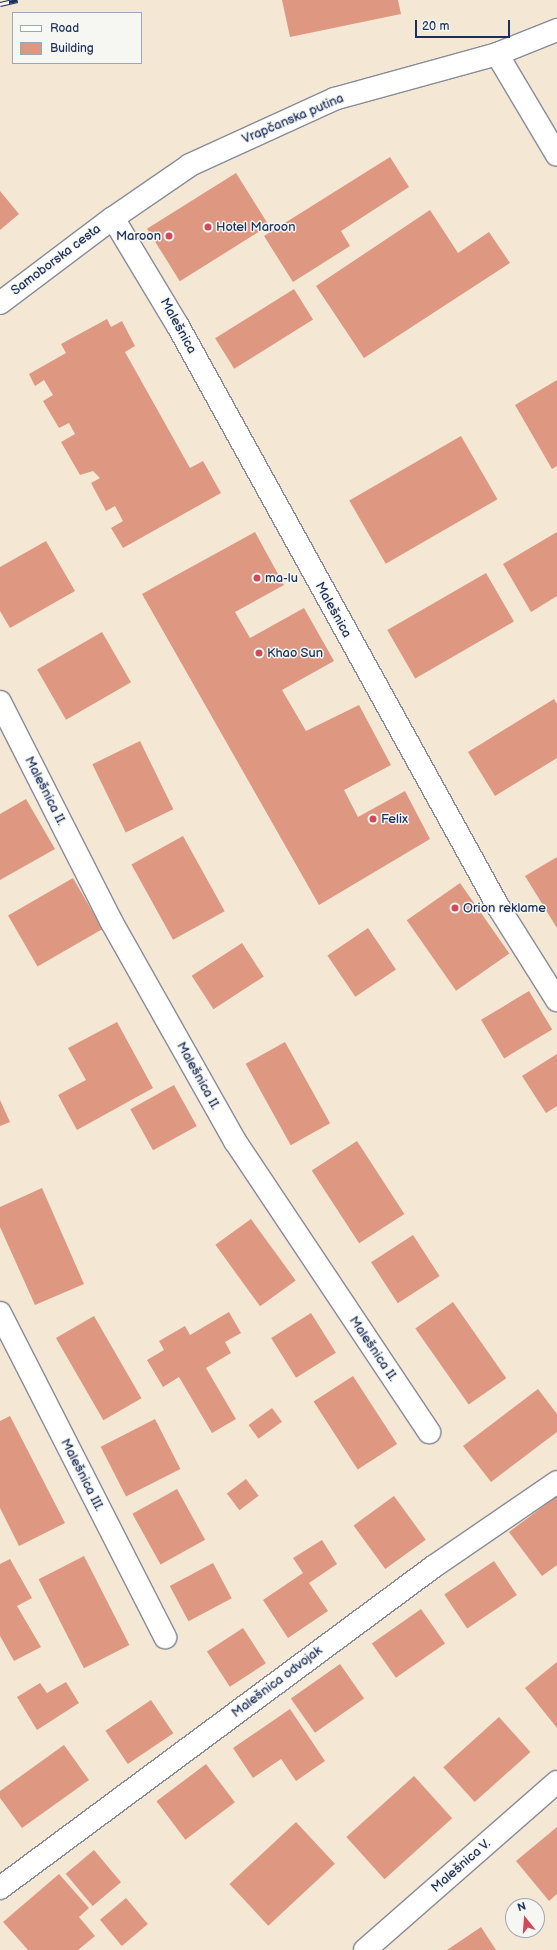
<!DOCTYPE html>
<html>
<head>
<meta charset="utf-8">
<style>
  body { margin:0 }
  #map { position:relative; width:557px; height:1950px; overflow:hidden; background:#f4e8d5; font-family:"Balsamiq Sans",sans-serif }
  div>[style] { position:absolute }
  [style*='--x'] { left:calc(var(--x)*1px); top:calc(var(--y)*1px); width:calc(var(--w)*1px); rotate:calc(var(--a)*1deg) }
  .building>* { inset:0; background:#de9780; transform-origin:0 0 }
  .roads { filter:drop-shadow(1px 0 #888c9a) drop-shadow(-1px 0 #888c9a) drop-shadow(0 1px #888c9a) drop-shadow(0 -1px #888c9a) }
  .minor>* { height:22px; margin:-11px; padding:0 11px; transform-origin:11px; border-radius:11px; background:#fff }
  .tertiary>* { height:22px; margin:-11px; padding:0 11px; transform-origin:11px; border-radius:11px; background:#fff }
  .rail>* { height:4.5px; margin-top:-2.25px; transform-origin:0; background:repeating-linear-gradient(90deg,#f6f6f2 0 9px,#1b2f5e 0 18px); box-sizing:border-box; border-block:1px solid #1b2f5e }
  .dots>* { width:11px; height:11px; translate:-50% -50%; box-sizing:border-box; border:2px solid #f6f6f2; border-radius:50% }
  span { translate:-50% -50%; white-space:nowrap; text-align:center; line-height:1.15; -webkit-text-stroke:3px #f6f6f2; paint-order:stroke }
  .street-label { font-size:13px; color:#1b2f5e }
  .poi-label { font-size:13px; color:#1b2f5e }
  .left { translate:0 -50%; text-align:left }
  .right { translate:-100% -50%; text-align:right }
  .legend { position:absolute; left:12px; top:12px; width:130px; height:52px; box-sizing:border-box; background:#f6f6f2; border:1px solid #9ea6b7; margin:0; padding:5px 7px; list-style:none; font-size:12px; color:#1b2f5e }
  .legend li { display:flex; align-items:center; gap:8px; height:20px }
  .legend b { width:20px; border:1px solid #9ea6b7 }
  .north { position:absolute; left:505px; top:1898px; width:40px; height:40px; box-sizing:border-box; background:#f6f6f2; border:1px solid #9ea6b7; border-radius:50%; rotate:343deg; font-size:11px; font-weight:700; line-height:16px; text-align:center; color:#1b2f5e }
  .north::after { content:''; display:block; margin:auto; width:14px; height:18px; background:#d1495b; clip-path:polygon(50% 0,100% 100%,50% 72%,0 100%) }
  .scale { position:absolute; left:415px; top:20px; width:95px; height:18px; box-sizing:border-box; border:2px solid #1b2f5e; border-top:0; padding-left:5px; font-size:12px; line-height:14px; white-space:nowrap; color:#1b2f5e; -webkit-text-stroke:3px #f6f6f2; paint-order:stroke }
</style>
</head>
<body>
<div id="map">
  <div class="building">
    <i style="clip-path:polygon(282px 0,398px 0,401px 14px,290px 37px)"></i>
    <i style="clip-path:polygon(390px 157px,409px 187px,341px 231px,350px 246px,293px 282px,264px 236px)"></i>
    <i style="left:236px;top:173px;width:62px;height:105px;rotate:58deg"></i>
    <i style="clip-path:polygon(0 191px,19px 214px,0 230px)"></i>
    <i style="clip-path:polygon(430px 210px,458px 253px,489px 232px,510px 263px,364px 358px,316px 286px)"></i>
    <i style="left:294px;top:289px;width:36px;height:93px;rotate:58deg"></i>
    <i style="clip-path:polygon(107px 319px,111px 327px,122px 321px,135px 346px,125px 352px,190px 468px,203px 461px,221px 493px,123px 548px,111px 528px,123px 521px,115px 506px,106px 511px,91px 483px,100px 478px,93px 471px,80px 475px,61px 442px,75px 434px,69px 423px,59px 428px,43px 401px,53px 395px,44px 380px,35px 386px,29px 374px,66px 353px,61px 344px)"></i>
    <i style="clip-path:polygon(557px 380px,557px 466px,552px 469px,515px 405px)"></i>
    <i style="left:461px;top:436px;width:73px;height:129px;rotate:60deg"></i>
    <i style="clip-path:polygon(255px 532px,284px 585px,235px 612px,250px 638px,304px 608px,334px 661px,282px 690px,306px 731px,359px 705px,391px 765px,344px 790px,358px 817px,405px 791px,430px 839px,319px 905px,142px 594px)"></i>
    <i style="clip-path:polygon(557px 532px,557px 596px,531px 612px,503px 564px)"></i>
    <i style="clip-path:polygon(46px 541px,75px 591px,10px 628px,0 611px,0 567px)"></i>
    <i style="left:486px;top:573px;width:56px;height:114px;rotate:60deg"></i>
    <i style="left:102px;top:632px;width:58px;height:75px;rotate:60deg"></i>
    <i style="clip-path:polygon(554px 699px,557px 704px,557px 758px,495px 796px,468px 752px)"></i>
    <i style="left:140px;top:741px;width:76px;height:53px;rotate:64deg"></i>
    <i style="clip-path:polygon(26px 799px,55px 849px,0 880px,0 814px)"></i>
    <i style="left:183px;top:836px;width:86px;height:59px;rotate:61deg"></i>
    <i style="clip-path:polygon(557px 857px,557px 928px,525px 876px)"></i>
    <i style="left:73px;top:878px;width:59px;height:75px;rotate:60deg"></i>
    <i style="left:460px;top:883px;width:86px;height:65px;rotate:55deg"></i>
    <i style="left:368px;top:928px;width:50px;height:49px;rotate:56deg"></i>
    <i style="left:242px;top:943px;width:40px;height:60px;rotate:57deg"></i>
    <i style="left:529px;top:991px;width:45px;height:56px;rotate:59deg"></i>
    <i style="clip-path:polygon(117px 1022px,153px 1088px,77px 1130px,58px 1095px,86px 1080px,68px 1048px)"></i>
    <i style="left:285px;top:1042px;width:93px;height:45px;rotate:61deg"></i>
    <i style="clip-path:polygon(557px 1054px,557px 1106px,546px 1113px,522px 1076px)"></i>
    <i style="left:174px;top:1085px;width:47px;height:50px;rotate:61deg"></i>
    <i style="clip-path:polygon(0 1100px,10px 1122px,0 1126px)"></i>
    <i style="left:357px;top:1141px;width:87px;height:54px;rotate:57deg"></i>
    <i style="clip-path:polygon(42px 1188px,84px 1284px,35px 1305px,0 1227px,0 1207px)"></i>
    <i style="left:251px;top:1219px;width:76px;height:44px;rotate:54deg"></i>
    <i style="left:413px;top:1235px;width:49px;height:50px;rotate:57deg"></i>
    <i style="left:453px;top:1302px;width:93px;height:46px;rotate:55deg"></i>
    <i style="clip-path:polygon(229px 1312px,241px 1333px,225px 1342px,231px 1353px,206px 1368px,236px 1419px,212px 1433px,179px 1377px,163px 1387px,147px 1360px,164px 1350px,159px 1341px,185px 1326px,190px 1335px)"></i>
    <i style="left:311px;top:1313px;width:47px;height:47px;rotate:58deg"></i>
    <i style="left:94px;top:1316px;width:95px;height:44px;rotate:60deg"></i>
    <i style="left:353px;top:1376px;width:81px;height:47px;rotate:57deg"></i>
    <i style="clip-path:polygon(538px 1389px,557px 1414px,557px 1432px,491px 1482px,463px 1446px)"></i>
    <i style="left:272px;top:1408px;width:17px;height:29px;rotate:54deg"></i>
    <i style="clip-path:polygon(10px 1416px,65px 1523px,19px 1546px,0 1508px,0 1421px)"></i>
    <i style="left:155px;top:1419px;width:56px;height:61px;rotate:63deg"></i>
    <i style="left:246px;top:1479px;width:21px;height:24px;rotate:53deg"></i>
    <i style="left:177px;top:1489px;width:58px;height:51px;rotate:61deg"></i>
    <i style="left:394px;top:1496px;width:54px;height:50px;rotate:54deg"></i>
    <i style="clip-path:polygon(557px 1496px,557px 1565px,542px 1576px,509px 1532px)"></i>
    <i style="clip-path:polygon(322px 1540px,337px 1564px,309px 1583px,328px 1611px,288px 1638px,263px 1600px,303px 1573px,293px 1558px)"></i>
    <i style="left:84px;top:1556px;width:100px;height:51px;rotate:63deg"></i>
    <i style="clip-path:polygon(10px 1559px,32px 1598px,17px 1606px,41px 1647px,14px 1661px,0 1636px,0 1564px)"></i>
    <i style="left:494px;top:1561px;width:41px;height:60px;rotate:56deg"></i>
    <i style="left:213px;top:1563px;width:40px;height:49px;rotate:62deg"></i>
    <i style="left:421px;top:1609px;width:42px;height:60px;rotate:55deg"></i>
    <i style="left:243px;top:1628px;width:42px;height:43px;rotate:57deg"></i>
    <i style="clip-path:polygon(557px 1662px,557px 1728px,525px 1688px)"></i>
    <i style="left:340px;top:1664px;width:42px;height:60px;rotate:55deg"></i>
    <i style="clip-path:polygon(66px 1682px,79px 1703px,37px 1730px,17px 1697px,40px 1683px,47px 1693px)"></i>
    <i style="left:151px;top:1700px;width:40px;height:55px;rotate:56deg"></i>
    <i style="clip-path:polygon(290px 1709px,325px 1761px,296px 1781px,281px 1759px,253px 1778px,233px 1748px)"></i>
    <i style="left:499px;top:1717px;width:47px;height:75px;rotate:48deg"></i>
    <i style="clip-path:polygon(64px 1745px,89px 1780px,22px 1828px,0 1798px,0 1791px)"></i>
    <i style="left:206px;top:1764px;width:48px;height:62px;rotate:53deg"></i>
    <i style="left:414px;top:1776px;width:57px;height:91px;rotate:48deg"></i>
    <i style="left:296px;top:1822px;width:57px;height:91px;rotate:47deg"></i>
    <i style="clip-path:polygon(557px 1827px,557px 1894px,549px 1901px,516px 1861px)"></i>
    <i style="left:94px;top:1850px;width:42px;height:37px;rotate:50deg"></i>
    <i style="clip-path:polygon(59px 1874px,89px 1908px,79px 1917px,95px 1936px,78px 1950px,28px 1950px,3px 1922px)"></i>
    <i style="left:126px;top:1898px;width:34px;height:34px;rotate:50deg"></i>
    <i style="clip-path:polygon(481px 1927px,496px 1950px,447px 1950px)"></i>
  </div>
  <div class="roads">
    <div class="minor">
      <i style="--x:497;--y:54;--w:117;--a:59.3"></i>
      <i style="--x:0;--y:702;--w:246;--a:63.1"></i>
      <i style="--x:111;--y:921;--w:253;--a:60.6"></i>
      <i style="--x:235;--y:1141;--w:350;--a:56.3"></i>
      <i style="--x:0;--y:1313;--w:364;--a:63"></i>
      <i style="--x:0;--y:1888;--w:539;--a:-36.55"></i>
      <i style="--x:433;--y:1567;--w:150;--a:-34.4"></i>
      <i style="--x:365;--y:1950;--w:255;--a:-41.2"></i>
    </div>
    <div class="tertiary">
      <i style="--x:113;--y:218;--w:126;--a:59"></i>
      <i style="--x:178;--y:326;--w:665;--a:61.12"></i>
      <i style="--x:499;--y:908;--w:109;--a:57.8"></i>
      <i style="--x:0;--y:303;--w:141;--a:-37"></i>
      <i style="--x:113;--y:218;--w:93;--a:-34.5"></i>
      <i style="--x:190;--y:165;--w:158;--a:-24.6"></i>
      <i style="--x:334;--y:99;--w:169;--a:-15.4"></i>
      <i style="--x:497;--y:54;--w:65;--a:-21.8"></i>
    </div>
  </div>
  <div class="rail">
    <i style="--x:0;--y:4;--w:18;--a:-13"></i>
  </div>
  <div class="dots">
    <i style="left:208px;top:227px;background:#d1495b"></i>
    <i style="left:169px;top:236px;background:#d1495b"></i>
    <i style="left:257px;top:578px;background:#d1495b"></i>
    <i style="left:259px;top:653px;background:#d1495b"></i>
    <i style="left:373px;top:819px;background:#d1495b"></i>
    <i style="left:455px;top:908px;background:#d1495b"></i>
  </div>
  <div class="street-label">
    <span style="left:293px;top:119px;rotate:-23deg">Vrapčanska putina</span>
    <span style="left:56px;top:260px;rotate:-37deg">Samoborska cesta</span>
    <span style="left:178px;top:326px;rotate:61deg">Malešnica</span>
    <span style="left:333px;top:610px;rotate:61deg">Malešnica</span>
    <span style="left:45px;top:791px;rotate:63deg">Malešnica II.</span>
    <span style="left:198px;top:1076px;rotate:61deg">Malešnica II.</span>
    <span style="left:373px;top:1349px;rotate:56deg">Malešnica II.</span>
    <span style="left:82px;top:1475px;rotate:63deg">Malešnica III.</span>
    <span style="left:277px;top:1682px;rotate:-37deg">Malešnica odvojak</span>
    <span style="left:461px;top:1866px;rotate:-41deg">Malešnica V.</span>
  </div>
  <div class="poi-label">
    <span class="left" style="left:216px;top:227px">Hotel Maroon</span>
    <span class="right" style="left:161px;top:236px">Maroon</span>
    <span class="left" style="left:265px;top:578px">ma-lu</span>
    <span class="left" style="left:267px;top:653px">Khao Sun</span>
    <span class="left" style="left:381px;top:819px">Felix</span>
    <span class="left" style="left:463px;top:908px">Orion reklame</span>
  </div>
  <ul class="legend">
  <li><b style="height:5px;background:#fff"></b>Road</li>
  <li><b style="height:11px;background:#de9780"></b>Building</li>
  </ul>
  <div class="north">N</div>
  <div class="scale">20 m</div>
</div>
</body>
</html>
